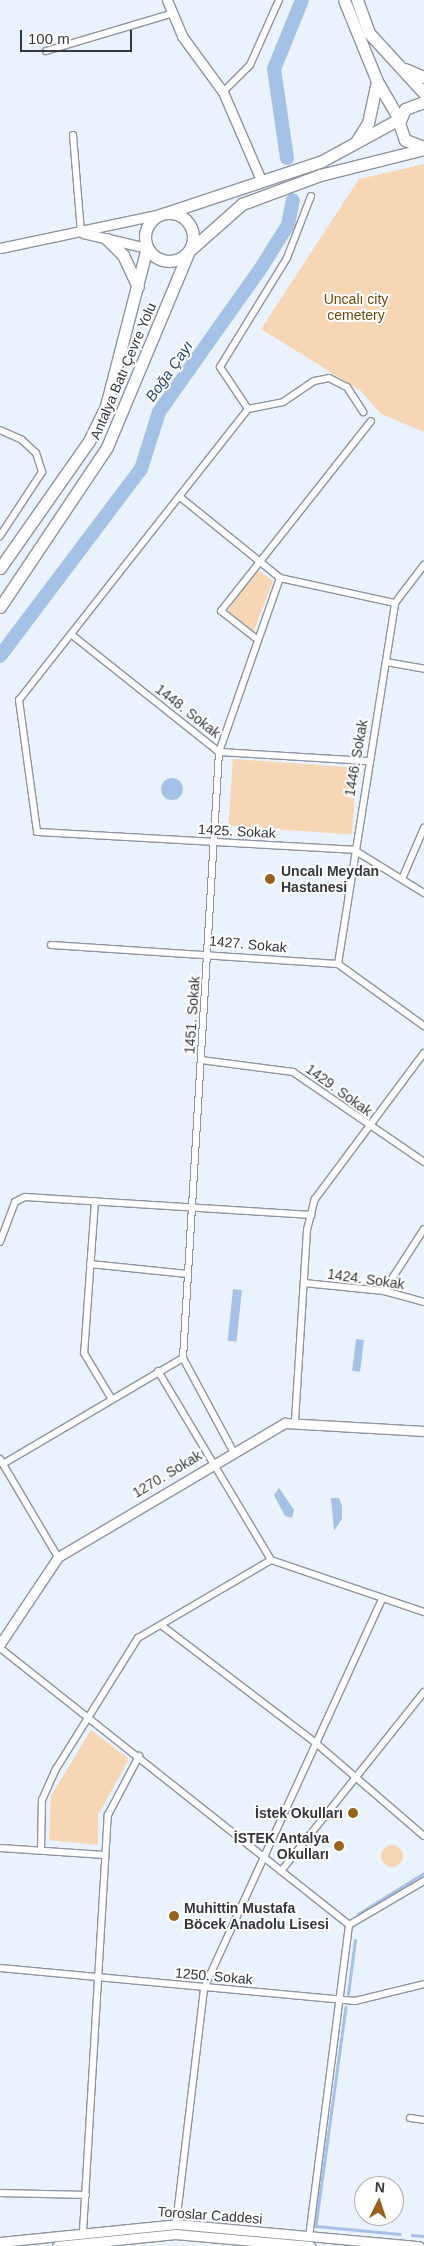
<!DOCTYPE html>
<html>
<head>
<meta charset="utf-8">
<style>
  body { margin:0 }
  #map { position:relative; width:424px; height:2246px; overflow:hidden; background:#eaf2fd; font-family:Arial,sans-serif }
  div>[style] { position:absolute }
  [style*='--x'] { left:calc(var(--x)*1px); top:calc(var(--y)*1px); width:calc(var(--w)*1px); rotate:calc(var(--a)*1deg) }
  .green>* { inset:0; background:#f6d6b4; transform-origin:0 0 }
  .round { border-radius:50% }
  .water>* { inset:0; background:#a5c1e6; transform-origin:0 0 }
  .stream>* { height:2.5px; margin:-1.25px; padding:0 1.25px; transform-origin:1.25px; border-radius:1.25px; background:#a5c1e6 }
  .river>* { height:14px; margin:-7px; padding:0 7px; transform-origin:7px; border-radius:7px; background:#a5c1e6 }
  .roads { filter:drop-shadow(1px 0 #8e95a0) drop-shadow(-1px 0 #8e95a0) drop-shadow(0 1px #8e95a0) drop-shadow(0 -1px #8e95a0) }
  .street>* { height:6px; margin:-3px; padding:0 3px; transform-origin:3px; border-radius:3px; background:#fff }
  .secondary>* { height:9px; margin:-4.5px; padding:0 4.5px; transform-origin:4.5px; border-radius:4.5px; background:#fff }
  .highway>* { height:11px; margin:-5.5px; padding:0 5.5px; transform-origin:5.5px; border-radius:5.5px; background:#fff }
  .highway>.ring { margin:-5.5px; padding:0; box-sizing:content-box; background:none; border:11px solid #fff; border-radius:50% }
  .dots>* { width:14px; height:14px; translate:-50% -50%; box-sizing:border-box; border:2px solid #fff; border-radius:50% }
  span { translate:-50% -50%; white-space:nowrap; text-align:center; line-height:1.15; -webkit-text-stroke:4px #fff; paint-order:stroke }
  .park-label { font-size:14px; color:#72470a }
  .street-label { font-size:14px; color:#34373b }
  .poi-label { font-size:14px; color:#34373b; font-weight:700 }
  .left { translate:0 -50%; text-align:left }
  .right { translate:-100% -50%; text-align:right }
  .water-label { font-size:15px; color:#244878; font-style:italic }
  .north { position:absolute; left:354px; top:2176px; width:50px; height:50px; box-sizing:border-box; background:#fff; border:1px solid #aeafb1; border-radius:50%; rotate:4deg; font-size:14px; font-weight:700; line-height:20px; text-align:center; color:#34373b }
  .north::after { content:''; display:block; margin:auto; width:18px; height:22px; background:#976219; clip-path:polygon(50% 0,100% 100%,50% 72%,0 100%) }
  .scale { position:absolute; left:20px; top:30px; width:112px; height:22px; box-sizing:border-box; border:2px solid #34373b; border-top:0; padding-left:6px; font-size:15px; line-height:18px; white-space:nowrap; color:#34373b; -webkit-text-stroke:4px #fff; paint-order:stroke }
</style>
</head>
<body>
<div id="map">
  <div class="green">
    <i style="clip-path:polygon(424px 164px,424px 432px,381px 414px,361px 391px,261px 329px,359px 179px)"></i>
    <i style="clip-path:polygon(255px 568px,273px 581px,253px 633px,228px 611px)"></i>
    <i style="left:233px;top:759px;width:124px;height:67px;rotate:4deg"></i>
    <i style="clip-path:polygon(91px 1730px,129px 1759px,98px 1815px,98px 1845px,49px 1840px,51px 1796px)"></i>
    <i class="round" style="left:381px;top:1845px;width:22px;height:22px"></i>
  </div>
  <div class="water">
    <i class="round" style="left:161px;top:778px;width:22px;height:22px"></i>
    <i style="left:233px;top:1289px;width:9px;height:52px;rotate:6deg"></i>
    <i style="left:356px;top:1339px;width:8px;height:32px;rotate:7deg"></i>
    <i style="clip-path:polygon(279px 1488px,294px 1510px,292px 1518px,285px 1516px,274px 1495px)"></i>
    <i style="clip-path:polygon(331px 1498px,339px 1498px,342px 1506px,342px 1519px,334px 1531px)"></i>
  </div>
  <div class="stream">
    <i style="--x:358;--y:1914;--w:78;--a:-31.8"></i>
    <i style="--x:348;--y:1994;--w:54;--a:-82.6"></i>
    <i style="--x:346;--y:2007;--w:221;--a:97.8"></i>
    <i style="--x:316;--y:2226;--w:84;--a:5.4"></i>
    <i style="--x:412;--y:2235;--w:12;--a:5"></i>
  </div>
  <div class="river">
    <i style="--x:287;--y:158;--w:90;--a:-98.3"></i>
    <i style="--x:274;--y:69;--w:74;--a:-67.9"></i>
    <i style="--x:0;--y:656;--w:234;--a:-53"></i>
    <i style="--x:141;--y:469;--w:60;--a:-72.5"></i>
    <i style="--x:159;--y:412;--w:173;--a:-54.7"></i>
    <i style="--x:259;--y:271;--w:54;--a:-57.8"></i>
    <i style="--x:288;--y:225;--w:25;--a:-79"></i>
  </div>
  <div class="roads">
    <div class="street">
      <i style="--x:46;--y:51;--w:129;--a:-16.6"></i>
      <i style="--x:223;--y:92;--w:38;--a:-45"></i>
      <i style="--x:250;--y:65;--w:71;--a:-66"></i>
      <i style="--x:73;--y:135;--w:97;--a:85.3"></i>
      <i style="--x:311;--y:196;--w:66;--a:111.2"></i>
      <i style="--x:287;--y:258;--w:128;--a:121.6"></i>
      <i style="--x:220;--y:367;--w:50;--a:56.3"></i>
      <i style="--x:248;--y:409;--w:370;--a:128.2"></i>
      <i style="--x:19;--y:700;--w:133;--a:82.2"></i>
      <i style="--x:37;--y:832;--w:318;--a:3.2"></i>
      <i style="--x:354;--y:850;--w:82;--a:31.6"></i>
      <i style="--x:248;--y:409;--w:36;--a:-11"></i>
      <i style="--x:283;--y:402;--w:37;--a:-34"></i>
      <i style="--x:314;--y:381;--w:15;--a:-11"></i>
      <i style="--x:329;--y:378;--w:20;--a:27"></i>
      <i style="--x:347;--y:387;--w:30;--a:57"></i>
      <i style="--x:0;--y:430;--w:24;--a:24"></i>
      <i style="--x:22;--y:440;--w:19;--a:43"></i>
      <i style="--x:36;--y:453;--w:20;--a:72"></i>
      <i style="--x:42;--y:472;--w:77;--a:123.3"></i>
      <i style="--x:180;--y:497;--w:129;--a:39"></i>
      <i style="--x:280;--y:578;--w:118;--a:12.3"></i>
      <i style="--x:72;--y:635;--w:188;--a:38.5"></i>
      <i style="--x:219;--y:752;--w:149;--a:3.5"></i>
      <i style="--x:258;--y:640;--w:47;--a:-141.9"></i>
      <i style="--x:221;--y:611;--w:242;--a:-51.7"></i>
      <i style="--x:386;--y:662;--w:39;--a:10"></i>
      <i style="--x:402;--y:879;--w:56;--a:-66.7"></i>
      <i style="--x:51;--y:945;--w:288;--a:3.8"></i>
      <i style="--x:338;--y:964;--w:106;--a:35.8"></i>
      <i style="--x:338;--y:964;--w:365;--a:-81"></i>
      <i style="--x:395;--y:603;--w:48;--a:-52.7"></i>
      <i style="--x:201;--y:1060;--w:93;--a:7.4"></i>
      <i style="--x:293;--y:1072;--w:159;--a:34.5"></i>
      <i style="--x:95;--y:1201;--w:152;--a:94.1"></i>
      <i style="--x:84;--y:1353;--w:52;--a:59"></i>
      <i style="--x:0;--y:1242;--w:43;--a:-69.4"></i>
      <i style="--x:15;--y:1202;--w:11;--a:-27"></i>
      <i style="--x:25;--y:1197;--w:287;--a:3.6"></i>
      <i style="--x:90;--y:1264;--w:98;--a:5.9"></i>
      <i style="--x:304;--y:1283;--w:80;--a:5.7"></i>
      <i style="--x:384;--y:1291;--w:41;--a:15.4"></i>
      <i style="--x:384;--y:1291;--w:74;--a:-57.2"></i>
      <i style="--x:158;--y:1371;--w:220;--a:59.1"></i>
      <i style="--x:271;--y:1560;--w:162;--a:18.8"></i>
      <i style="--x:295;--y:1421;--w:191;--a:-86.4"></i>
      <i style="--x:307;--y:1230;--w:32;--a:-76"></i>
      <i style="--x:315;--y:1199;--w:182;--a:-53.3"></i>
      <i style="--x:233;--y:1451;--w:106;--a:-118.3"></i>
      <i style="--x:183;--y:1358;--w:607;--a:-86.6"></i>
      <i style="--x:219;--y:752;--w:184;--a:-70.7"></i>
      <i style="--x:0;--y:1459;--w:114;--a:59.4"></i>
      <i style="--x:3;--y:1464;--w:209;--a:-30.5"></i>
      <i style="--x:161;--y:1625;--w:196;--a:37.3"></i>
      <i style="--x:317;--y:1744;--w:141;--a:40.7"></i>
      <i style="--x:0;--y:1648;--w:446;--a:38.4"></i>
      <i style="--x:349;--y:1925;--w:314;--a:97.3"></i>
      <i style="--x:0;--y:1848;--w:105;--a:3.8"></i>
      <i style="--x:41;--y:1850;--w:50;--a:-88.9"></i>
      <i style="--x:42;--y:1800;--w:34;--a:-66"></i>
      <i style="--x:56;--y:1769;--w:155;--a:-58"></i>
      <i style="--x:138;--y:1638;--w:154;--a:-30.4"></i>
      <i style="--x:281;--y:1871;--w:229;--a:-51.4"></i>
      <i style="--x:349;--y:1925;--w:87;--a:-30.4"></i>
      <i style="--x:0;--y:1968;--w:357;--a:5.3"></i>
      <i style="--x:355;--y:2001;--w:71;--a:-13.8"></i>
      <i style="--x:410;--y:2118;--w:14;--a:8"></i>
      <i style="--x:0;--y:2193;--w:86;--a:1.3"></i>
      <i style="--x:176;--y:2224;--w:238;--a:-83.2"></i>
      <i style="--x:204;--y:1988;--w:427;--a:-65.4"></i>
      <i style="--x:83;--y:2232;--w:418;--a:-86.6"></i>
      <i style="--x:108;--y:1815;--w:67;--a:-62.3"></i>
    </div>
    <div class="secondary">
      <i style="--x:167;--y:0;--w:39;--a:67"></i>
      <i style="--x:182;--y:36;--w:69;--a:53.8"></i>
      <i style="--x:223;--y:92;--w:98;--a:66.6"></i>
      <i style="--x:83;--y:233;--w:66;--a:13.2"></i>
      <i style="--x:0;--y:248;--w:170;--a:-11.9"></i>
      <i style="--x:0;--y:1644;--w:105;--a:-56.3"></i>
      <i style="--x:58;--y:1557;--w:264;--a:-30.6"></i>
      <i style="--x:285;--y:1423;--w:139;--a:3.3"></i>
      <i style="--x:0;--y:2242;--w:177;--a:-5.8"></i>
      <i style="--x:176;--y:2224;--w:244;--a:5.2"></i>
      <i style="--x:57;--y:2246;--w:119;--a:-5.8"></i>
      <i style="--x:175;--y:2234;--w:136;--a:5.1"></i>
    </div>
    <div class="highway">
      <i style="--x:357;--y:0;--w:35;--a:70"></i>
      <i style="--x:369;--y:33;--w:81;--a:47.5"></i>
      <i style="--x:405;--y:69;--w:21;--a:23"></i>
      <i style="--x:424;--y:102;--w:20;--a:160"></i>
      <i style="--x:405;--y:109;--w:15;--a:113"></i>
      <i style="--x:399;--y:123;--w:18;--a:71"></i>
      <i style="--x:405;--y:140;--w:20;--a:20"></i>
      <i style="--x:356;--y:142;--w:22;--a:-58"></i>
      <i style="--x:368;--y:123;--w:43;--a:-77.9"></i>
      <i style="--x:166;--y:213;--w:164;--a:-18.4"></i>
      <i style="--x:322;--y:161;--w:88;--a:-28.6"></i>
      <i style="--x:399;--y:119;--w:44;--a:-120.1"></i>
      <i style="--x:377;--y:81;--w:87;--a:-112.2"></i>
      <i class="ring" style="left:145px;top:213px;width:37px;height:37px"></i>
      <i style="--x:107;--y:239;--w:23;--a:45"></i>
      <i style="--x:123;--y:255;--w:35;--a:65"></i>
      <i style="--x:0;--y:568;--w:155;--a:-55"></i>
      <i style="--x:89;--y:441;--w:39;--a:-64"></i>
      <i style="--x:106;--y:406;--w:163;--a:-75.5"></i>
      <i style="--x:0;--y:607;--w:192;--a:-56.2"></i>
      <i style="--x:107;--y:447;--w:212;--a:-67.3"></i>
      <i style="--x:189;--y:251;--w:71;--a:-41.6"></i>
      <i style="--x:242;--y:204;--w:83;--a:-20.4"></i>
      <i style="--x:320;--y:175;--w:107;--a:-14"></i>
    </div>
  </div>
  <div class="dots">
    <i style="left:270px;top:879px;background:#976219"></i>
    <i style="left:353px;top:1813px;background:#976219"></i>
    <i style="left:339px;top:1846px;background:#976219"></i>
    <i style="left:174px;top:1916px;background:#976219"></i>
  </div>
  <div class="park-label">
    <span style="left:356px;top:307px">Uncalı city<br>cemetery</span>
  </div>
  <div class="street-label">
    <span style="left:123px;top:371px;rotate:-67deg">Antalya Batı Çevre Yolu</span>
    <span style="left:188px;top:711px;rotate:38deg">1448. Sokak</span>
    <span style="left:356px;top:758px;rotate:-80deg">1446. Sokak</span>
    <span style="left:237px;top:831px;rotate:3deg">1425. Sokak</span>
    <span style="left:248px;top:944px;rotate:5deg">1427. Sokak</span>
    <span style="left:192px;top:1015px;rotate:-86deg">1451. Sokak</span>
    <span style="left:339px;top:1090px;rotate:36deg">1429. Sokak</span>
    <span style="left:366px;top:1279px;rotate:8deg">1424. Sokak</span>
    <span style="left:167px;top:1474px;rotate:-31deg">1270. Sokak</span>
    <span style="left:214px;top:1976px;rotate:5deg">1250. Sokak</span>
    <span style="left:210px;top:2215px;rotate:4deg">Toroslar Caddesi</span>
  </div>
  <div class="poi-label">
    <span class="left" style="left:281px;top:879px">Uncalı Meydan<br>Hastanesi</span>
    <span class="right" style="left:343px;top:1813px">İstek Okulları</span>
    <span class="right" style="left:329px;top:1846px">İSTEK Antalya<br>Okulları</span>
    <span class="left" style="left:184px;top:1916px">Muhittin Mustafa<br>Böcek Anadolu Lisesi</span>
  </div>
  <div class="water-label">
    <span style="left:169px;top:371px;rotate:-55deg">Boğa Çayı</span>
  </div>
  <div class="north">N</div>
  <div class="scale">100 m</div>
</div>
</body>
</html>
